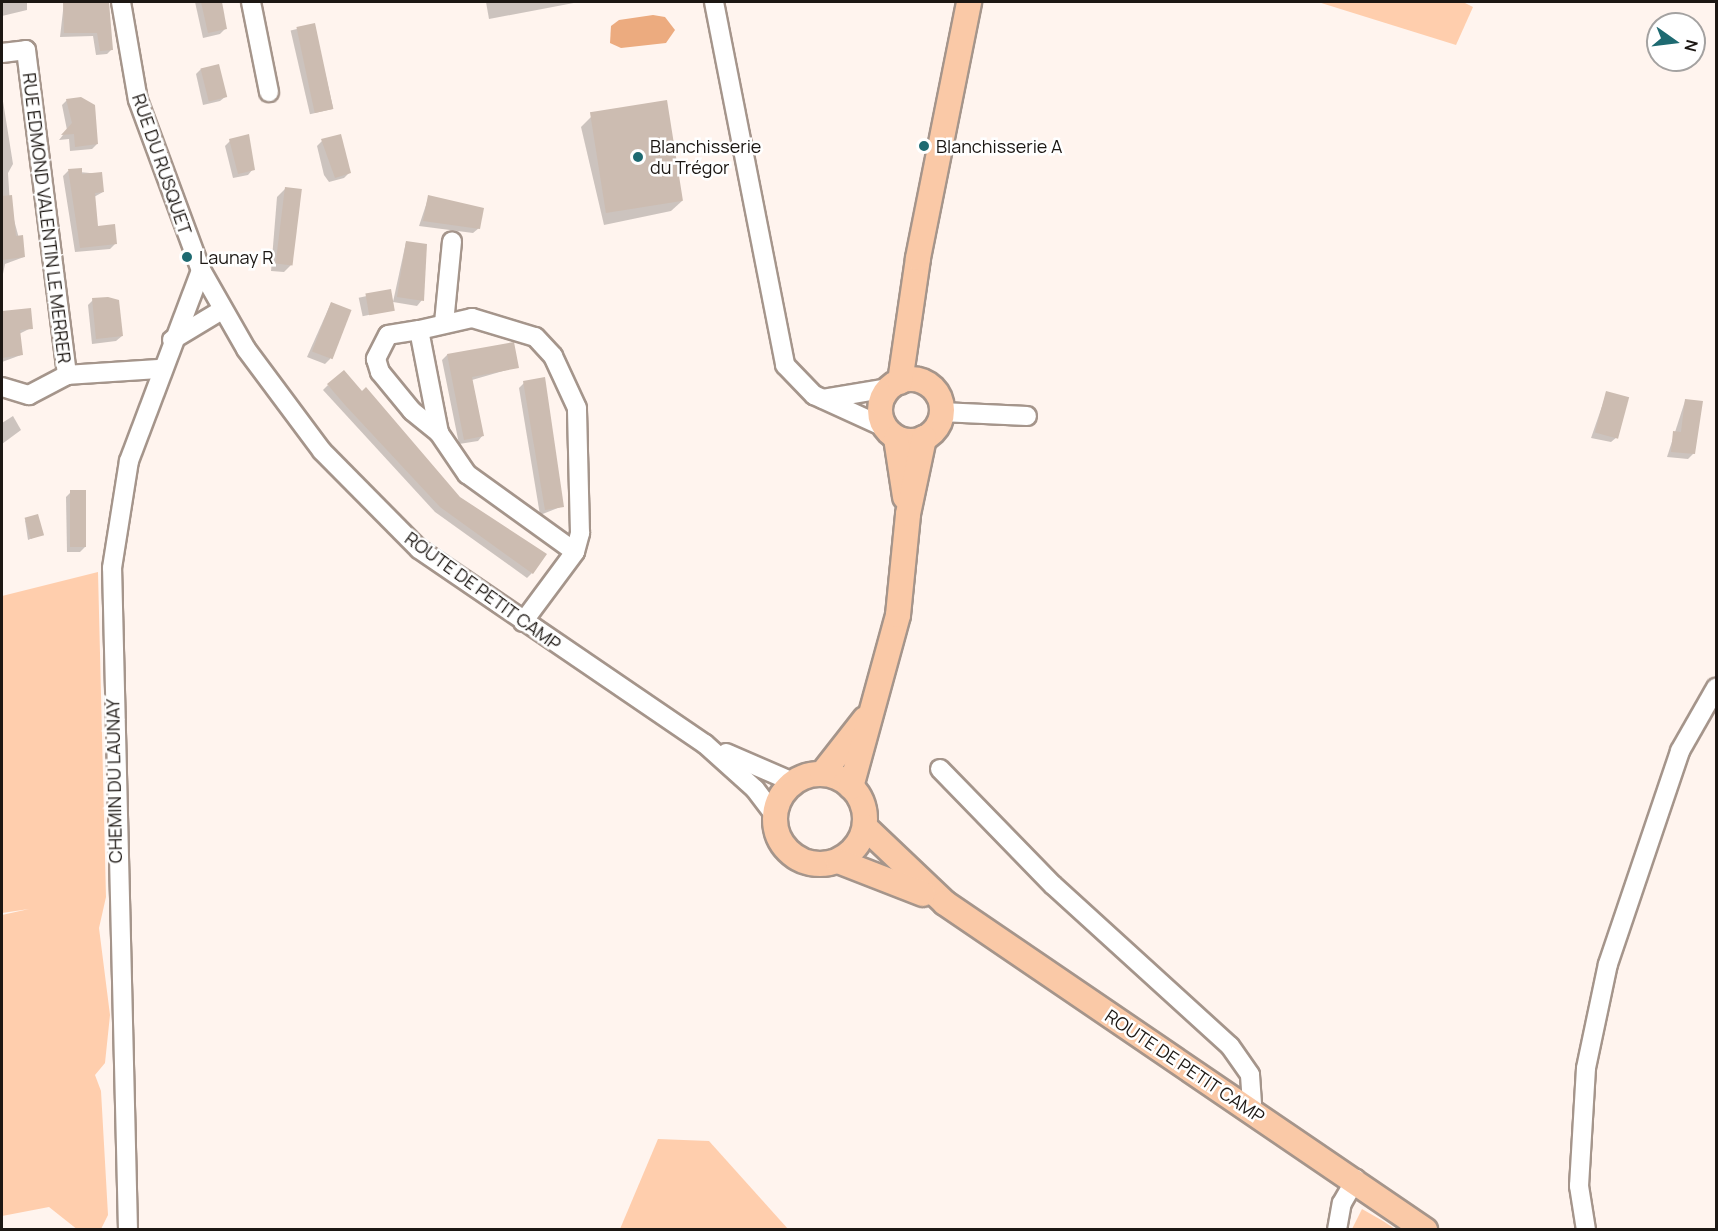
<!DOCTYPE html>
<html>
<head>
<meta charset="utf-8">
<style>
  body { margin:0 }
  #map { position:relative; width:1718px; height:1231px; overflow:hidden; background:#fff4ee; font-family:Manrope,sans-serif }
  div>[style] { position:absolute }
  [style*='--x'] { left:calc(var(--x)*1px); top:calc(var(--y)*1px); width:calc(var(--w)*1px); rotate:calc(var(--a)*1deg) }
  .green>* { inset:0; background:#ffcead }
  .water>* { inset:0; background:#ecab7f }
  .shadow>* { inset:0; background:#0003; transform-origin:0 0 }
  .building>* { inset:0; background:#ccbcb1; transform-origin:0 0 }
  .roads { filter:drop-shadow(2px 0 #a5958b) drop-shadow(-2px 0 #a5958b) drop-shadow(0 2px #a5958b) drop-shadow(0 -2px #a5958b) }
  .minor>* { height:18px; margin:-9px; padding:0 9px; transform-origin:9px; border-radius:9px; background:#fff }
  .major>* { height:24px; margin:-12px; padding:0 12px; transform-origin:12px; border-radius:12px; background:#fac9a7 }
  .major>.ring { margin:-12px; padding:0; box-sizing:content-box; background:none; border:24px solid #fac9a7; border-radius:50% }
  .dots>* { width:16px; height:16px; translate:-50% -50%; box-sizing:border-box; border:3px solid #fff; border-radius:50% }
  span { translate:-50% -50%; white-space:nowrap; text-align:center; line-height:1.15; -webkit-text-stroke:5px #fff; paint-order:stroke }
  .poi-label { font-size:18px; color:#1c1713 }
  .left { translate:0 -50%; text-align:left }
  .street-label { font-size:18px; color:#1c1713 }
  .frame { position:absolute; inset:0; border:3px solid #1c1713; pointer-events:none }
  .north { position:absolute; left:1646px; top:12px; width:60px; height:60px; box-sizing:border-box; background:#fff; border:2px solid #a4a2a1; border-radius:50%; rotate:104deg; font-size:16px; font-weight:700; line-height:24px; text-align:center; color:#1c1713 }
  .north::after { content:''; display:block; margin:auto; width:21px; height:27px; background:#1e6a71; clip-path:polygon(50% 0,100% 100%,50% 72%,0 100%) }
</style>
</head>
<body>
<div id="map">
  <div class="green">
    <i style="clip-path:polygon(1318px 2px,1463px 2px,1473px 7px,1456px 45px)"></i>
    <i style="clip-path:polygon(98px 572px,106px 897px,99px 928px,110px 1015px,105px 1063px,95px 1075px,101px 1091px,108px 1215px,101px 1229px,78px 1230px,49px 1207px,2px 1216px,2px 915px,29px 909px,2px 913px,2px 596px)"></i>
    <i style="clip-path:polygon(658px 1139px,709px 1141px,788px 1229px,620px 1229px)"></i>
    <i style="clip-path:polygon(1362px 1209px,1383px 1221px,1395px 1229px,1352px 1229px)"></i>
  </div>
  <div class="water">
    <i style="clip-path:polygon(653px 15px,665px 17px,675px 30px,666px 43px,621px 48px,610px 43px,611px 26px,619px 20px)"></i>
  </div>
  <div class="shadow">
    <i style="clip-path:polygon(2px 2px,27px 2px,27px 10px,2px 16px)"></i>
    <i style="clip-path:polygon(64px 2px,107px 2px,112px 49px,107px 54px,96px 55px,93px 36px,60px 37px)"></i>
    <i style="clip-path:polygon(195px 2px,221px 2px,225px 29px,220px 34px,203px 38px)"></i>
    <i style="clip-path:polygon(486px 2px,579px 2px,489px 19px)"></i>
    <i style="left:314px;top:25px;width:86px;height:24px;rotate:77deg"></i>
    <i style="clip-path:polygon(201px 69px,225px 97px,220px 101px,203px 105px,196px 74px)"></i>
    <i style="clip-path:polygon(2px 95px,13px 164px,8px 173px,10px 205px,24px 257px,5px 264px,2px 279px)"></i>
    <i style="clip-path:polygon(67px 100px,97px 144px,92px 149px,70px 151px,69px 139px,59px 140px,67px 130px,62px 105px)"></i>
    <i style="clip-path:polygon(591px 117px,682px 201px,671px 211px,604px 225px,581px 127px)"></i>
    <i style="clip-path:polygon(230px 141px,253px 169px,248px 175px,233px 178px,225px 146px)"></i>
    <i style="clip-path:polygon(322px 141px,349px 173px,344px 178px,329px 182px,324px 175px,317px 146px)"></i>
    <i style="clip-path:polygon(68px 171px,101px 174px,103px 192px,94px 197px,96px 228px,115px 244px,110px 249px,75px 252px,63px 176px)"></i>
    <i style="clip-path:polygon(285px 189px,292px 264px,284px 272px,271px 271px,277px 197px)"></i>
    <i style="clip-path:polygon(429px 196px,479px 228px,473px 233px,419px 226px)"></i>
    <i style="clip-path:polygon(406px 242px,422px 300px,417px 306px,393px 302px)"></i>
    <i style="left:390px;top:291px;width:19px;height:32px;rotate:78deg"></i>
    <i style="clip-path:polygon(93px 300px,122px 336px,116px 341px,92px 344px,88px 305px)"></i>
    <i style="clip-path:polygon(331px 303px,330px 359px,325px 364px,307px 357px)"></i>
    <i style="clip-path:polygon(4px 313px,31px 328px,19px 334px,21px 355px,2px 362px)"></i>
    <i style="clip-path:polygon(447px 355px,517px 367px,472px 380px,483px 435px,478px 441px,459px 444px,442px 360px)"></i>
    <i style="clip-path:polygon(524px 383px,563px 506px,540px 515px,519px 388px)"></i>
    <i style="clip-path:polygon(328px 385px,459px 498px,532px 573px,527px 578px,435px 512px,323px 390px)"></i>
    <i style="clip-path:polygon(1607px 392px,1617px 437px,1611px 442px,1591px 438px)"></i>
    <i style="clip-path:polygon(1685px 401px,1694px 453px,1688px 459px,1667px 457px)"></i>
    <i style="clip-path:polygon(13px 416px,21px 430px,2px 444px,2px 423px)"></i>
    <i style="clip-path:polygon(71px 492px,86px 546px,80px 552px,67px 552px,66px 497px)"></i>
    <i style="clip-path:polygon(25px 520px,42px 534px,28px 540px)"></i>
  </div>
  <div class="building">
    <i style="clip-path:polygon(63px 2px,109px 2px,113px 50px,100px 51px,97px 33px,64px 33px)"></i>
    <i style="clip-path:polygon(201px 2px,222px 2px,227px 29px,208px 33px)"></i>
    <i style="left:315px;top:23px;width:88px;height:19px;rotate:78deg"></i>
    <i style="left:219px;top:64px;width:34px;height:19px;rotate:76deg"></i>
    <i style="clip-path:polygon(81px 97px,95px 105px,98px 144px,75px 147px,74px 134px,61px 135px,72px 123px,66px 99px)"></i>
    <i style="left:667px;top:100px;width:102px;height:78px;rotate:81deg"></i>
    <i style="clip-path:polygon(249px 134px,255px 170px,238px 174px,229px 139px)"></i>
    <i style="clip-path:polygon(341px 134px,351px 173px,335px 178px,321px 139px)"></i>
    <i style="clip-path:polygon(82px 168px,82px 174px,102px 172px,104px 192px,95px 193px,98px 226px,115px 224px,117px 244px,80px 248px,68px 169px)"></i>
    <i style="left:285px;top:187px;width:17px;height:77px;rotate:7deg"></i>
    <i style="clip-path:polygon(12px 195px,16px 236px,23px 235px,25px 257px,2px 260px,2px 196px)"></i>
    <i style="clip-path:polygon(428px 195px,484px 208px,480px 229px,423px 221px)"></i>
    <i style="clip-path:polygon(406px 241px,427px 244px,424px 301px,397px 297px)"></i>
    <i style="left:391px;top:289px;width:22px;height:26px;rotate:80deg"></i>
    <i style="clip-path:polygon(108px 297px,119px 300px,123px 336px,96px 339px,92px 298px)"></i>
    <i style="left:331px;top:302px;width:22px;height:53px;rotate:21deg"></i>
    <i style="clip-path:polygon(31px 308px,33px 329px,20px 330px,23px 355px,2px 358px,2px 311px)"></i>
    <i style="clip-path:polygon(514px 342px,519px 368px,472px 377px,484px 436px,464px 440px,447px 354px)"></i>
    <i style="clip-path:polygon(344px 370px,362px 391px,366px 387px,460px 497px,547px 554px,533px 574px,440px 507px,345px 405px,327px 384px)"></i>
    <i style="clip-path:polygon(545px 377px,564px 507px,545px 510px,523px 381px)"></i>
    <i style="left:1606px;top:391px;width:24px;height:43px;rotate:15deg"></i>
    <i style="clip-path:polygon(1685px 399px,1703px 401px,1695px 454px,1671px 452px,1673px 431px,1681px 432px)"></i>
    <i style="left:70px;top:490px;width:16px;height:57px"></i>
    <i style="left:38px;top:514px;width:22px;height:14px;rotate:74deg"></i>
  </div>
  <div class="roads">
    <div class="minor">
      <i style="--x:121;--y:2;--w:99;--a:80.2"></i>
      <i style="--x:138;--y:100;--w:181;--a:69.7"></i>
      <i style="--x:201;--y:270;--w:91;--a:60.3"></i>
      <i style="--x:246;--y:349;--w:127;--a:53.3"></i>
      <i style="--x:322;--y:451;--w:138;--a:45.3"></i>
      <i style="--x:419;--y:549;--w:346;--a:34.3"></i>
      <i style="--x:705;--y:744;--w:67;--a:42"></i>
      <i style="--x:755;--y:789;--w:34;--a:53"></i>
      <i style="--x:251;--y:2;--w:92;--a:78.7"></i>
      <i style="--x:714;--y:2;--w:370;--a:78.9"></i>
      <i style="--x:785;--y:365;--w:42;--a:46"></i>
      <i style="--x:814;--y:395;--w:79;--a:24.6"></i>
      <i style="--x:2;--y:53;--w:24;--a:-7"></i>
      <i style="--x:26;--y:50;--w:328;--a:82.8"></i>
      <i style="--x:444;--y:323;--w:82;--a:-84.4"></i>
      <i style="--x:419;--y:330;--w:31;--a:171"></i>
      <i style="--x:388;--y:335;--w:27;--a:117"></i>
      <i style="--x:376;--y:359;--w:14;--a:73"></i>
      <i style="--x:380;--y:372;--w:50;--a:50.6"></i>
      <i style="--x:412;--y:411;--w:35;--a:39"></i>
      <i style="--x:172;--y:340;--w:58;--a:-31"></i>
      <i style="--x:2;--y:387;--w:28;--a:17"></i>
      <i style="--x:29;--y:395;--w:43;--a:-27.8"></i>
      <i style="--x:67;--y:375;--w:94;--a:-3.7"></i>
      <i style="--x:823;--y:399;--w:67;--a:-9.5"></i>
      <i style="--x:941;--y:412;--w:86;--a:2.7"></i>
      <i style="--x:523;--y:622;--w:87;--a:-53.4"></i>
      <i style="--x:575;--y:552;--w:20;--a:-75"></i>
      <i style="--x:580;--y:533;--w:125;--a:-91.4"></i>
      <i style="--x:577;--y:408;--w:57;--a:-114.8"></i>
      <i style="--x:553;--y:356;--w:26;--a:-133"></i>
      <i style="--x:535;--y:337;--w:66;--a:-163.2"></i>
      <i style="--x:472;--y:318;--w:54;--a:167.2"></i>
      <i style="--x:419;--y:330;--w:105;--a:79"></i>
      <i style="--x:439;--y:433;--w:50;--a:55.7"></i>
      <i style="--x:467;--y:474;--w:133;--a:35.8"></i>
      <i style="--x:726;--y:753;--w:73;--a:23.4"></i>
      <i style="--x:940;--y:769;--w:162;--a:45.8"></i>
      <i style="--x:1053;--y:885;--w:239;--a:42.3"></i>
      <i style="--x:1230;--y:1046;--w:35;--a:55"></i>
      <i style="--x:1250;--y:1075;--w:39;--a:86"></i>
      <i style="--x:128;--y:1230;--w:662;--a:-91.38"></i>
      <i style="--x:112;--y:568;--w:108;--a:-81"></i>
      <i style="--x:129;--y:461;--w:204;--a:-69.3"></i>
      <i style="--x:1337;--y:1230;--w:27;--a:-80"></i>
      <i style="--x:1342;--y:1203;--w:28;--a:-60"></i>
      <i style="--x:1586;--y:1230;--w:45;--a:-99"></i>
      <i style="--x:1579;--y:1186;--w:118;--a:-86.6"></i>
      <i style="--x:1586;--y:1068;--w:106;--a:-78.1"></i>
      <i style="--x:1608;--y:964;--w:225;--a:-71.3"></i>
      <i style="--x:1680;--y:751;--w:73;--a:-60.3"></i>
    </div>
    <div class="major">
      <i class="ring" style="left:880px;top:379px;width:38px;height:38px"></i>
      <i style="--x:900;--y:382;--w:125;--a:-81.7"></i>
      <i style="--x:918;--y:258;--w:261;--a:-78.7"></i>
      <i style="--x:896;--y:438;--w:60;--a:81.3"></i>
      <i class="ring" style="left:775px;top:774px;width:66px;height:66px"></i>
      <i style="--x:822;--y:774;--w:70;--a:-52"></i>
      <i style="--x:851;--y:787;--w:178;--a:-74.7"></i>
      <i style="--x:898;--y:615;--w:101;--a:-84.3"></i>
      <i style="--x:908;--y:514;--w:78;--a:-78.1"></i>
      <i style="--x:865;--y:827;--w:110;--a:43.5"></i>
      <i style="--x:945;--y:903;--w:581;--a:34.26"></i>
      <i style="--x:838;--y:861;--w:91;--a:21.2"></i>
    </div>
  </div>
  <div class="dots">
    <i style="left:924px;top:146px;background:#1e6a71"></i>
    <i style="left:638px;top:157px;background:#1e6a71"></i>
    <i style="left:187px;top:257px;background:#1e6a71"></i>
  </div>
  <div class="poi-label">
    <span class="left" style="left:936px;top:146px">Blanchisserie A</span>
    <span class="left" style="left:650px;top:157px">Blanchisserie<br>du Trégor</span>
    <span class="left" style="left:199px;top:257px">Launay R</span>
  </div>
  <div class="street-label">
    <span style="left:162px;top:164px;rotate:71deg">RUE DU RUSQUET</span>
    <span style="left:47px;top:218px;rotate:83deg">RUE EDMOND VALENTIN LE MERRER</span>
    <span style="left:483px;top:591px;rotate:36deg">ROUTE DE PETIT CAMP</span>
    <span style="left:114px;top:781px;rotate:-91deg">CHEMIN DU LAUNAY</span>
    <span style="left:1185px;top:1066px;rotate:34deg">ROUTE DE PETIT CAMP</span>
  </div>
  <div class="frame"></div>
  <div class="north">N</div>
</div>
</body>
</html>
